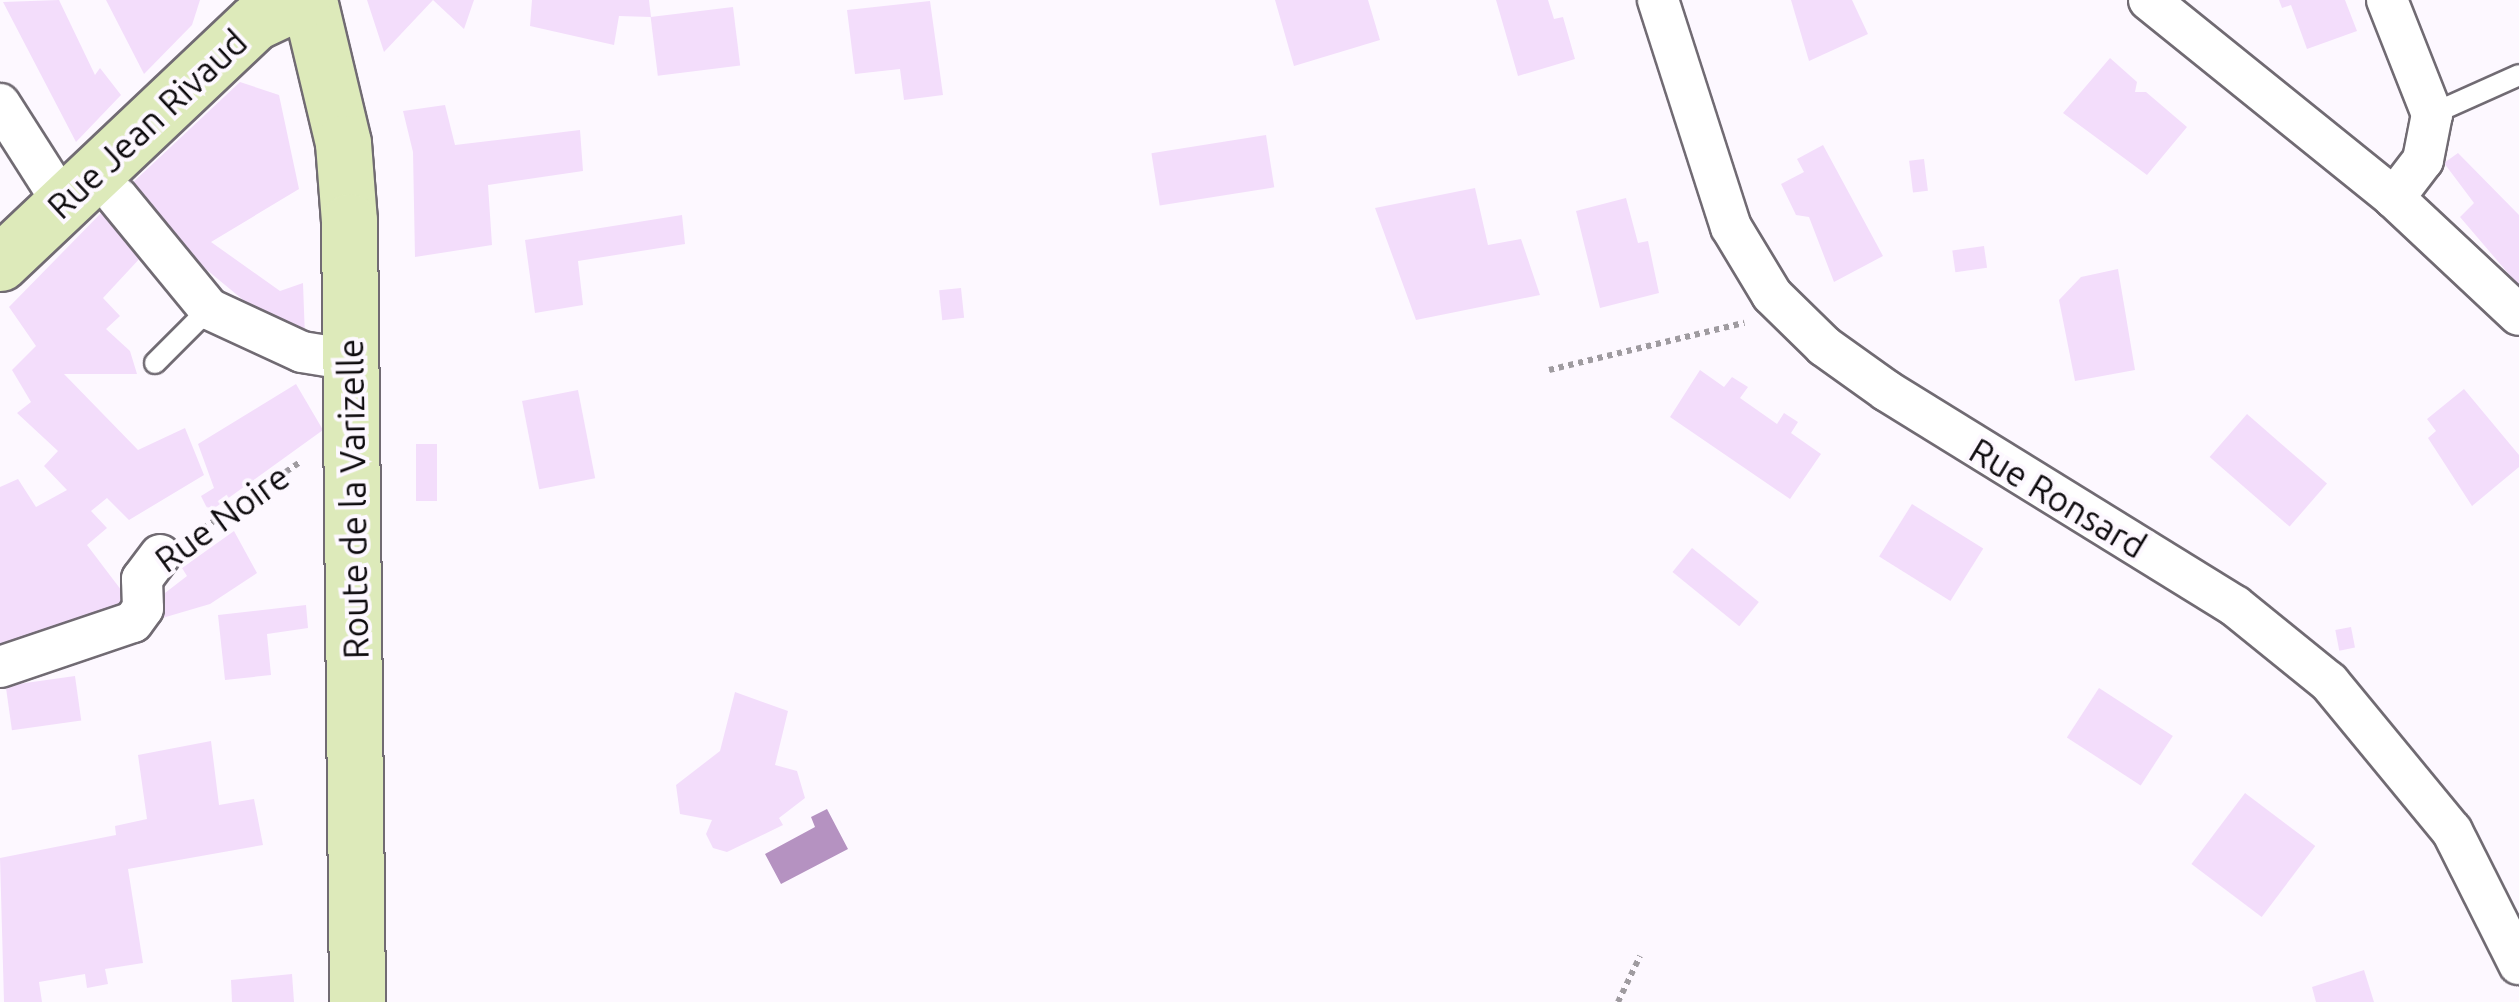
<!DOCTYPE html>
<html>
<head>
<meta charset="utf-8">
<style>
  body { margin:0 }
  #map { position:relative; width:2519px; height:1002px; overflow:hidden; background:#fdf8ff; font-family:Ubuntu,sans-serif }
  div>[style] { position:absolute }
  [style*='--x'] { left:calc(var(--x)*1px); top:calc(var(--y)*1px); width:calc(var(--w)*1px); rotate:calc(var(--a)*1deg) }
  .water>* { inset:0; background:#b592c1 }
  .building>* { inset:0; background:#f3ddfb; transform-origin:0 0 }
  .path>* { height:6px; margin-top:-3px; transform-origin:0; background:repeating-linear-gradient(90deg,#9f9ba0 0 5px,transparent 0 10px) }
  .roads { filter:drop-shadow(2px 0 #716b73) drop-shadow(-2px 0 #716b73) drop-shadow(0 2px #716b73) drop-shadow(0 -2px #716b73) }
  .lane>* { height:20px; margin:-10px; padding:0 10px; transform-origin:10px; border-radius:10px; background:#fff }
  .street>* { height:40px; margin:-20px; padding:0 20px; transform-origin:20px; border-radius:20px; background:#fff }
  .secondary>* { height:55px; margin:-27.5px; padding:0 27.5px; transform-origin:27.5px; border-radius:27.5px; background:#ddeaba }
  span { translate:-50% -50%; white-space:nowrap; text-align:center; line-height:1.15; -webkit-text-stroke:8px #fdf8ff; paint-order:stroke }
  .street-label { font-size:35px; color:#0d0a0d }
</style>
</head>
<body>
<div id="map">
  <div class="water">
    <i style="clip-path:polygon(827px 809px,848px 849px,781px 884px,765px 854px,815px 827px,811px 817px)"></i>
  </div>
  <div class="building">
    <i style="clip-path:polygon(59px 0,95px 75px,100px 68px,121px 95px,76px 142px,3px 2px)"></i>
    <i style="clip-path:polygon(106px 0,200px 0,192px 25px,144px 74px)"></i>
    <i style="clip-path:polygon(367px 0,474px 0,464px 29px,433px 0,384px 52px)"></i>
    <i style="clip-path:polygon(532px 0,649px 0,651px 17px,619px 16px,614px 45px,530px 26px)"></i>
    <i style="clip-path:polygon(1275px 0,1368px 0,1380px 40px,1294px 66px)"></i>
    <i style="clip-path:polygon(1496px 0,1548px 0,1554px 19px,1563px 17px,1575px 59px,1518px 76px)"></i>
    <i style="clip-path:polygon(1791px 0,1852px 0,1868px 34px,1809px 61px)"></i>
    <i style="clip-path:polygon(2279px 0,2345px 0,2357px 31px,2307px 49px,2291px 5px,2282px 8px)"></i>
    <i style="clip-path:polygon(930px 1px,943px 95px,904px 100px,900px 69px,855px 74px,847px 10px)"></i>
    <i style="left:733px;top:7px;width:59px;height:83px;rotate:83deg"></i>
    <i style="clip-path:polygon(2110px 58px,2137px 82px,2135px 92px,2146px 92px,2187px 127px,2147px 175px,2063px 113px)"></i>
    <i style="clip-path:polygon(240px 82px,279px 95px,299px 189px,211px 242px,280px 291px,303px 283px,305px 338px,265px 318px,179px 247px,128px 187px)"></i>
    <i style="clip-path:polygon(445px 105px,455px 145px,580px 130px,583px 171px,488px 185px,492px 245px,415px 257px,413px 152px,403px 111px)"></i>
    <i style="left:1266px;top:135px;width:53px;height:116px;rotate:81deg"></i>
    <i style="clip-path:polygon(1823px 145px,1883px 256px,1834px 282px,1809px 217px,1796px 215px,1781px 184px,1804px 172px,1797px 159px)"></i>
    <i style="clip-path:polygon(2458px 153px,2519px 215px,2519px 286px,2460px 217px,2474px 203px,2444px 163px)"></i>
    <i style="left:1924px;top:159px;width:32px;height:15px;rotate:83deg"></i>
    <i style="clip-path:polygon(1475px 188px,1488px 245px,1521px 239px,1540px 295px,1416px 320px,1375px 208px)"></i>
    <i style="clip-path:polygon(1626px 198px,1638px 243px,1648px 241px,1659px 293px,1600px 308px,1576px 211px)"></i>
    <i style="clip-path:polygon(106px 208px,142px 256px,103px 298px,120px 316px,106px 329px,130px 351px,137px 374px,64px 374px,138px 450px,185px 428px,204px 475px,129px 520px,107px 498px,91px 511px,107px 528px,87px 545px,134px 607px,0 655px,0 487px,18px 479px,36px 507px,67px 490px,44px 466px,58px 451px,17px 413px,31px 402px,12px 370px,36px 346px,9px 307px)"></i>
    <i style="clip-path:polygon(682px 215px,685px 244px,578px 261px,583px 305px,535px 313px,525px 240px)"></i>
    <i style="left:1984px;top:246px;width:22px;height:32px;rotate:82deg"></i>
    <i style="clip-path:polygon(2118px 269px,2135px 370px,2075px 381px,2059px 300px,2081px 277px)"></i>
    <i style="left:961px;top:288px;width:30px;height:22px;rotate:84deg"></i>
    <i style="clip-path:polygon(1700px 370px,1724px 387px,1732px 377px,1748px 387px,1740px 398px,1777px 424px,1784px 413px,1798px 422px,1791px 433px,1821px 454px,1790px 499px,1670px 417px)"></i>
    <i style="clip-path:polygon(296px 384px,323px 430px,209px 512px,201px 496px,214px 488px,198px 444px)"></i>
    <i style="clip-path:polygon(2464px 389px,2519px 455px,2519px 467px,2472px 506px,2428px 438px,2436px 431px,2427px 419px)"></i>
    <i style="left:578px;top:390px;width:90px;height:57px;rotate:79deg"></i>
    <i style="left:2247px;top:414px;width:106px;height:57px;rotate:41deg"></i>
    <i style="left:416px;top:444px;width:21px;height:57px"></i>
    <i style="left:1912px;top:504px;width:84px;height:62px;rotate:32deg"></i>
    <i style="clip-path:polygon(234px 531px,257px 573px,210px 604px,159px 619px,152px 603px,187px 576px,182px 568px)"></i>
    <i style="left:1692px;top:548px;width:86px;height:31px;rotate:39deg"></i>
    <i style="clip-path:polygon(306px 605px,308px 628px,267px 634px,271px 675px,225px 680px,218px 615px)"></i>
    <i style="left:2351px;top:627px;width:21px;height:16px;rotate:79deg"></i>
    <i style="left:75px;top:676px;width:45px;height:70px;rotate:82deg"></i>
    <i style="left:2099px;top:688px;width:88px;height:59px;rotate:33deg"></i>
    <i style="clip-path:polygon(735px 692px,788px 711px,775px 765px,797px 771px,805px 798px,779px 818px,783px 825px,727px 852px,713px 848px,706px 834px,712px 820px,680px 814px,676px 785px,720px 751px)"></i>
    <i style="clip-path:polygon(211px 741px,219px 805px,254px 799px,263px 845px,128px 869px,143px 963px,105px 969px,108px 984px,87px 988px,85px 974px,39px 982px,42px 1002px,4px 1002px,0 858px,116px 835px,115px 826px,147px 819px,138px 755px)"></i>
    <i style="left:2245px;top:793px;width:88px;height:89px;rotate:37deg"></i>
    <i style="clip-path:polygon(2364px 970px,2374px 1002px,2316px 1002px,2312px 987px)"></i>
    <i style="clip-path:polygon(292px 974px,294px 1002px,232px 1002px,231px 980px)"></i>
  </div>
  <div class="path">
    <i style="--x:1549;--y:370;--w:201;--a:-13.6"></i>
    <i style="--x:195;--y:534;--w:127;--a:-34.4"></i>
    <i style="--x:1618;--y:1002;--w:51;--a:-64.4"></i>
  </div>
  <div class="roads">
    <div class="lane">
      <i style="--x:2432;--y:114;--w:95;--a:-24.1"></i>
      <i style="--x:155;--y:363;--w:76;--a:-45"></i>
    </div>
    <div class="street">
      <i style="--x:1658;--y:0;--w:238;--a:72.2"></i>
      <i style="--x:1731;--y:227;--w:79;--a:58.9"></i>
      <i style="--x:1772;--y:295;--w:73;--a:44.4"></i>
      <i style="--x:1824;--y:346;--w:77;--a:35.5"></i>
      <i style="--x:1887;--y:391;--w:409;--a:31.7"></i>
      <i style="--x:2235;--y:606;--w:121;--a:39"></i>
      <i style="--x:2329;--y:682;--w:193;--a:50.5"></i>
      <i style="--x:2452;--y:831;--w:149;--a:63.3"></i>
      <i style="--x:2149;--y:0;--w:315;--a:38.9"></i>
      <i style="--x:2394;--y:198;--w:171;--a:43.1"></i>
      <i style="--x:2387;--y:0;--w:123;--a:68.5"></i>
      <i style="--x:2432;--y:114;--w:47;--a:101.1"></i>
      <i style="--x:2423;--y:160;--w:48;--a:127.3"></i>
      <i style="--x:0;--y:104;--w:117;--a:57.5"></i>
      <i style="--x:117;--y:197;--w:145;--a:50.6"></i>
      <i style="--x:209;--y:309;--w:102;--a:24.8"></i>
      <i style="--x:302;--y:352;--w:50;--a:9.3"></i>
      <i style="--x:0;--y:667;--w:140;--a:-18.7"></i>
      <i style="--x:133;--y:622;--w:17;--a:-54"></i>
      <i style="--x:143;--y:608;--w:29;--a:-92"></i>
      <i style="--x:142;--y:579;--w:30;--a:-53"></i>
    </div>
    <div class="secondary">
      <i style="--x:309;--y:0;--w:147;--a:76.6"></i>
      <i style="--x:343;--y:143;--w:78;--a:85.6"></i>
      <i style="--x:349;--y:221;--w:781;--a:89.41"></i>
      <i style="--x:0;--y:263;--w:351;--a:-43.4"></i>
      <i style="--x:255;--y:22;--w:52;--a:-25.1"></i>
    </div>
  </div>
  <div class="street-label">
    <span style="left:147px;top:124px;rotate:-43deg">Rue Jean Rivaud</span>
    <span style="left:2058px;top:498px;rotate:31deg">Rue Ronsard</span>
    <span style="left:353px;top:499px;rotate:-91deg">Route de la Varizelle</span>
    <span style="left:222px;top:518px;rotate:-36deg">Rue Noire</span>
  </div>
</div>
</body>
</html>
